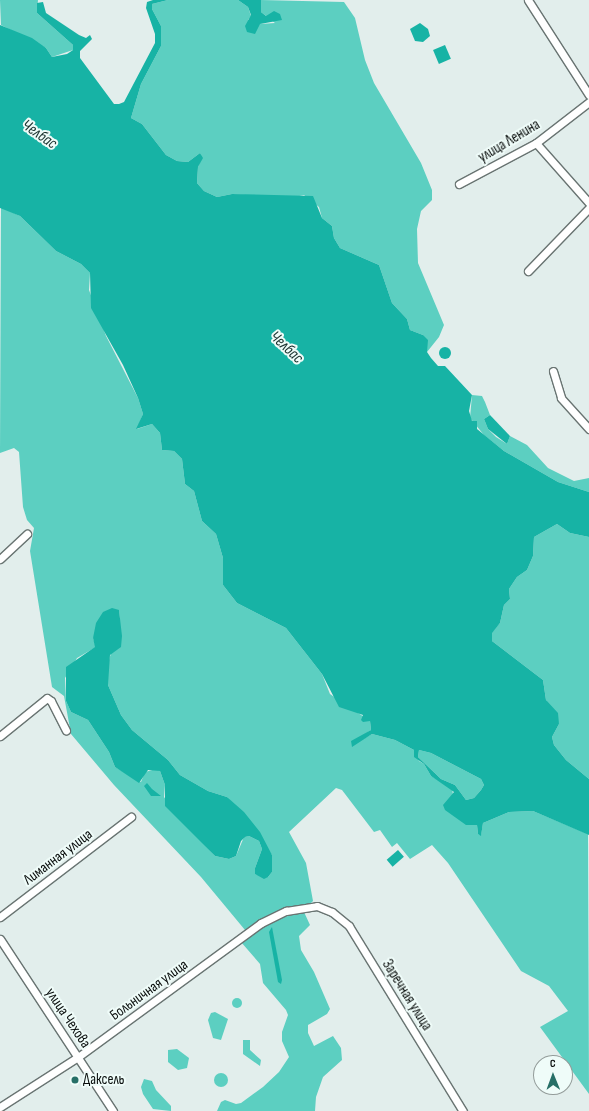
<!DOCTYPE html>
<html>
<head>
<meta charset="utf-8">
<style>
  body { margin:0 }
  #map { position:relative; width:589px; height:1111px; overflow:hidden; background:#e2eeec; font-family:"Sofia Sans Condensed",sans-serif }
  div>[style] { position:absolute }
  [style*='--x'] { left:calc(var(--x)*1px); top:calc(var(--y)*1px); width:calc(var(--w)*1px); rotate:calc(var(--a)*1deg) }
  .green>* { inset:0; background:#5ccfc1 }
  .round { border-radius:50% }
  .water>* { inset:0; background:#17b3a5; transform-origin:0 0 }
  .roads { filter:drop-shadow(1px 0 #697472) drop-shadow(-1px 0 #697472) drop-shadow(0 1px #697472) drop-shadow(0 -1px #697472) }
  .minor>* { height:7px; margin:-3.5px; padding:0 3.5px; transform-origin:3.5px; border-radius:3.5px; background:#fff }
  .dots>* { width:11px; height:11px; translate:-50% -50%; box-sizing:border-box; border:2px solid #effcf9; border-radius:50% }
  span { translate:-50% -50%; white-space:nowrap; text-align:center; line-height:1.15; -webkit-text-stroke:4px #effcf9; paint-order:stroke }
  .street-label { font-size:15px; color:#090d0c }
  .poi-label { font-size:15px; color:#090d0c }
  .left { translate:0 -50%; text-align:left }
  .water-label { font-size:16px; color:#172e2b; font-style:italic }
  .north { position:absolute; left:533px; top:1055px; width:40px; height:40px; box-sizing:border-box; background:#effcf9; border:1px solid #939c9a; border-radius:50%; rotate:359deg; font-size:11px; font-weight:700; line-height:16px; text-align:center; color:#090d0c }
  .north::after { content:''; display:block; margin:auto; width:14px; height:18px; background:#276f67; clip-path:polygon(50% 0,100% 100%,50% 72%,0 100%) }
</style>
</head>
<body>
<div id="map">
  <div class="green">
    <i style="clip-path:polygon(0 0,38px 0,37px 13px,73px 45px,73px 50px,52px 57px,46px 48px,1px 25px)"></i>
    <i style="clip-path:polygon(168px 0,238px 0,248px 7px,251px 16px,248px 20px,260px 24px,275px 23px,261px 12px,261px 0,344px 2px,355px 18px,365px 60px,374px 83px,421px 163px,432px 190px,432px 200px,421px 211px,417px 229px,418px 263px,444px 325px,439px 337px,427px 352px,423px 335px,410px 330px,407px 319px,392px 303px,379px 265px,340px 248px,334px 238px,332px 226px,322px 218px,319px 207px,304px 195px,290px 198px,232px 194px,217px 197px,204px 191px,197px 183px,198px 167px,202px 158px,200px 153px,188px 162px,177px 161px,166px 155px,142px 124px,131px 118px,141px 84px,161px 46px,161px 26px,152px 9px,152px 4px)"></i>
    <i style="clip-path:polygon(evenodd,1px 207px,20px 216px,56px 251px,81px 264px,90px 273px,89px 290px,106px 336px,138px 398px,143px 414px,137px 429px,152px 424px,160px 433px,162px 450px,174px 451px,182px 459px,185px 484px,194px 491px,202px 521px,216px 534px,223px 558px,223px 585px,237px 603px,286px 628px,322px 674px,330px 694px,370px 721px,371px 730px,355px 741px,358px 742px,372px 734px,395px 740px,414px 750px,419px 761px,424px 764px,431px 776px,452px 788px,453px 795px,477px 825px,478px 834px,481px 835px,483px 823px,509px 812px,533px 811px,588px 834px,589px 1094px,540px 1027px,568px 1011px,549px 986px,521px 971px,448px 863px,432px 845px,410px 859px,397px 843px,392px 847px,380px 830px,374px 832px,342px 790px,336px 788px,289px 832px,306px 863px,313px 901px,310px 904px,274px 913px,245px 930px,201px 877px,114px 785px,71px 734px,64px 696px,52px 687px,30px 551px,34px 528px,27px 520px,23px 507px,19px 452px,14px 448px,0 453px,1px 207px,119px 610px,120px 622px,107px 667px,108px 685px,121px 715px,132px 730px,168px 760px,180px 775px,208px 791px,227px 797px,272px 855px,272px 872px,268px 877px,255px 874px,255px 868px,262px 849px,259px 841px,249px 836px,244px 837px,236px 856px,229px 859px,215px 856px,181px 820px,164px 797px,165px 785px,160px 771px,156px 769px,145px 772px,141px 782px,115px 767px,109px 752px,88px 720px,71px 712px,66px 701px,65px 678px,77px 658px,96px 647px,93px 638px,119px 610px)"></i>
    <i style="clip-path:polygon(472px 395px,482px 396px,485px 402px,490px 415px,484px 419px,488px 429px,496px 437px,507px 444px,510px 436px,527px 445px,548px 468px,574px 481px,589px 478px,589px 492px,558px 482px,504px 451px,484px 435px,470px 418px)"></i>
    <i style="clip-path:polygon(557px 524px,570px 533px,589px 537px,589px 779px,566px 760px,554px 745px,552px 737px,559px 724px,546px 700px,543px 680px,492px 641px,492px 632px,500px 623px,504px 605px,510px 599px,509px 589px,517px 577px,527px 570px,533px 556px,534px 537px)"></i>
    <i style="clip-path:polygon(419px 750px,431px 753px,481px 779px,484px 785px,481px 790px,474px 798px,466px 800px,455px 785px,441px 779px,418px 757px)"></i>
    <i style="clip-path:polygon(304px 912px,310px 925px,299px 936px,301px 950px,314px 972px,330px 1009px,327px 1014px,308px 1025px,308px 1033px,314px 1046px,333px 1036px,341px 1048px,342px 1060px,323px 1077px,316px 1097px,315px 1111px,217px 1111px,221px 1102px,225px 1100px,236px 1104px,241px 1103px,263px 1087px,279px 1072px,289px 1057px,282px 1041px,282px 1032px,288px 1015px,286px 1010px,263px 983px,260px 964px,241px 942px,265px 925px,280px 918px)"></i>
    <i class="round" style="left:232px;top:998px;width:10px;height:10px"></i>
    <i style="clip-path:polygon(215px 1012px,228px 1019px,221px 1040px,213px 1038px,208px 1020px,211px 1013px)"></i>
    <i style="clip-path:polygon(243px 1040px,250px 1040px,250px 1050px,261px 1060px,260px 1066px,243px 1054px)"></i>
    <i style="clip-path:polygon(177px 1049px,189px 1058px,187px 1068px,178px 1070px,168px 1062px,168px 1050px)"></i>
    <i class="round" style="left:214px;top:1073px;width:14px;height:14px"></i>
    <i style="clip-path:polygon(144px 1079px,152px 1081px,156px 1090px,171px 1106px,171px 1111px,153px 1109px,143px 1094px,141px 1087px)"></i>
  </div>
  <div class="water">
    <i style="clip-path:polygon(evenodd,153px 0,168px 0,152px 4px,152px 9px,161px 26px,161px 46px,141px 84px,131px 118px,142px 124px,166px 155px,177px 161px,188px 162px,200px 153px,203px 158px,198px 167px,197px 183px,204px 191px,217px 197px,232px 194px,313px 196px,322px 218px,332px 226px,334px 238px,340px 248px,379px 265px,392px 303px,407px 319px,410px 330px,423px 335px,428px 340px,427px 352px,431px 358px,438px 366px,445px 366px,472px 395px,469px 411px,472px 421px,477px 421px,477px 429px,504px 451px,558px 482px,589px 492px,589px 537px,570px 533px,557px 524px,534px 537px,533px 556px,527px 570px,517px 577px,509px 589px,510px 599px,504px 605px,500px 623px,492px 633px,492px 641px,543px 680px,546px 700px,558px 713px,559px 724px,552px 737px,554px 745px,566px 760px,589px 779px,589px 835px,533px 811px,509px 812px,483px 823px,481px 836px,478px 834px,477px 825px,466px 825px,445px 810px,443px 805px,454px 792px,431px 776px,424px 764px,414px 757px,414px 750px,395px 740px,372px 734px,352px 747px,351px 741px,371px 730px,370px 721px,363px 722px,361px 720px,363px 715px,339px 707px,322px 674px,286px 628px,237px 603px,223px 585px,223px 558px,216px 534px,202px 521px,194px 491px,185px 484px,182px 459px,174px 451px,162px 450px,160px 433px,152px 424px,136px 429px,143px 414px,138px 398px,123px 365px,91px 308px,90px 273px,81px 264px,56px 251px,20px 216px,0 208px,0 25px,32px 38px,46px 48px,52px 57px,67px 54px,73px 50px,73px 45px,37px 13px,37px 3px,43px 2px,46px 13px,79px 35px,86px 38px,90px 35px,92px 39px,80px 51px,80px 58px,114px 104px,119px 104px,124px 102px,155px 43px,155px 34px,146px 8px,147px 2px,153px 0,419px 750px,431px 753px,481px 779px,484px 785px,481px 790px,474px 798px,466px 800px,455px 785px,441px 779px,418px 757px,419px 750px)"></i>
    <i style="clip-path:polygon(238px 0,261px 0,261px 12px,266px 16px,274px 11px,280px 14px,282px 20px,260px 24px,255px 34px,247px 32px,245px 26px,251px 15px,248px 7px)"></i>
    <i style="clip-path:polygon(420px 23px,428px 29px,430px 36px,423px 42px,415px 41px,410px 29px)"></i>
    <i style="left:445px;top:45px;width:15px;height:13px;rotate:67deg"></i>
    <i class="round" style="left:439px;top:347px;width:12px;height:12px"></i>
    <i style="clip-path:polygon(490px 415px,510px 436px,507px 444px,488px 429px,484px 419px)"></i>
    <i style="clip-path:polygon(112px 608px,119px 610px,122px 636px,121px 647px,110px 655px,108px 685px,121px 715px,132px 730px,168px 760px,180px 775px,208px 791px,227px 797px,244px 812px,260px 832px,272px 855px,272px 872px,268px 877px,264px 879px,255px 874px,255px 868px,262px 849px,259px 841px,249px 836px,245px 837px,241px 841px,236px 856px,229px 859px,215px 856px,165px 806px,165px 785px,160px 771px,148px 770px,139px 783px,115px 767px,109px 752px,88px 720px,71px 712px,66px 701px,66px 667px,95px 647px,93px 638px,96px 623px,103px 612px)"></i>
    <i style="clip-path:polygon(147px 783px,152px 789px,161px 796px,151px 796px,144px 786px)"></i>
    <i style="left:398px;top:850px;width:9px;height:15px;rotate:49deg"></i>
    <i style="clip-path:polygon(272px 927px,282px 980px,281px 984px,278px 982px,269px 932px)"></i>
  </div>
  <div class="roads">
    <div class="minor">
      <i style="--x:528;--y:0;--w:113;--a:57.3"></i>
      <i style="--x:536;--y:143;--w:80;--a:48.5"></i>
      <i style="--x:459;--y:184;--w:87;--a:-28"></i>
      <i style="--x:536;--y:143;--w:67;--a:-37.7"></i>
      <i style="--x:528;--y:271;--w:88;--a:-45.9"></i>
      <i style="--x:553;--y:371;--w:28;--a:73"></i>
      <i style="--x:561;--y:398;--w:42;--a:47.9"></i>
      <i style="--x:0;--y:559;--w:37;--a:-43"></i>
      <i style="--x:0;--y:736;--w:60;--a:-39"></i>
      <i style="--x:47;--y:698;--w:5;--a:37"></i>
      <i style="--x:51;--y:701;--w:33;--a:63"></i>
      <i style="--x:0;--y:917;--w:165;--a:-37.4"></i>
      <i style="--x:0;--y:939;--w:206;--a:56.7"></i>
      <i style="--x:0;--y:1107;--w:93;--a:-32.7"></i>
      <i style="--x:78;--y:1057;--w:227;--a:-36.2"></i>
      <i style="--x:261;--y:923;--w:28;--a:-26"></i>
      <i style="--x:286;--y:911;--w:31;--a:-9"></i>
      <i style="--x:317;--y:906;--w:16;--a:22"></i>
      <i style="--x:332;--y:912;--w:22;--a:39"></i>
      <i style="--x:349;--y:926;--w:217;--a:58.4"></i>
    </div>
  </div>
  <div class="dots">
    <i style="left:75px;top:1080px;background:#276f67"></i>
  </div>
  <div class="street-label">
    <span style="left:509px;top:141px;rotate:-31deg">улица Ленина</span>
    <span style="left:58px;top:857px;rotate:-37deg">Лиманная улица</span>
    <span style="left:149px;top:990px;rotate:-36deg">Больничная улица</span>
    <span style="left:407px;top:995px;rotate:58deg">Заречная улица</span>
    <span style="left:68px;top:1018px;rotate:56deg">улица Чехова</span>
  </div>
  <div class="poi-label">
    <span class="left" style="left:83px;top:1080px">Даксель</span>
  </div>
  <div class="water-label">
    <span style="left:39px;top:135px;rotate:35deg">Челбас</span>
    <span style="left:286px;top:348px;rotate:43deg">Челбас</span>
  </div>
  <div class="north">С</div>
</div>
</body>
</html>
